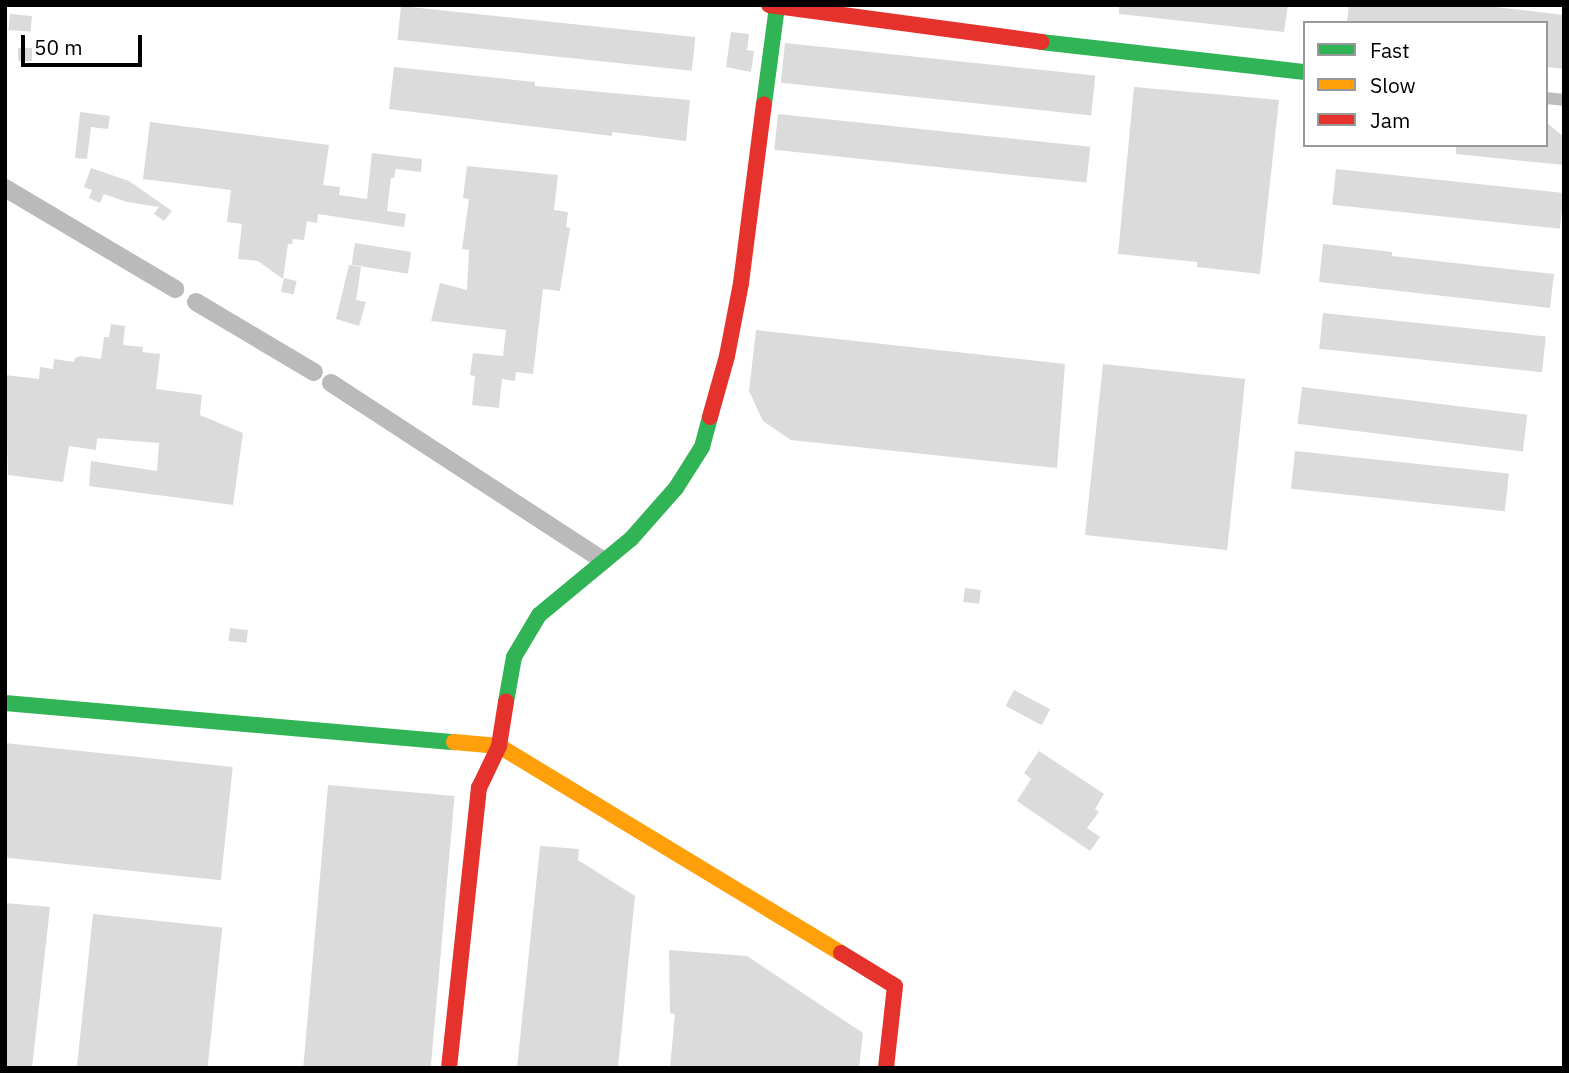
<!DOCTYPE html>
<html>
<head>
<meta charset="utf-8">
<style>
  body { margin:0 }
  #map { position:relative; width:1569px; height:1073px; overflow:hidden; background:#fff; font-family:"IBM Plex Sans",sans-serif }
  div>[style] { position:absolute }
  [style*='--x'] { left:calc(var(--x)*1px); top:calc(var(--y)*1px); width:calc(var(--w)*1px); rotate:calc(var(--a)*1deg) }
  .canal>* { height:18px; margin:-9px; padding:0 9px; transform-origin:9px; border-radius:9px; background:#bababa }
  .building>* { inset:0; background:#dbdbdb; transform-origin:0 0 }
  .street>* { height:12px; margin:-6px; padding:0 6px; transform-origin:6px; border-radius:6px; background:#bdbdbd }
  .fast>* { height:16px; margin:-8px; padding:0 8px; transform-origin:8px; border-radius:8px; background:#30b455 }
  .slow>* { height:16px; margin:-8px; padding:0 8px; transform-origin:8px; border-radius:8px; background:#ff9f0a }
  .jam>* { height:16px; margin:-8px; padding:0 8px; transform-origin:8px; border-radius:8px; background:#e5322d }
  span { translate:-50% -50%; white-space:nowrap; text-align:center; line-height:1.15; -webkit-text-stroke:7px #fff; paint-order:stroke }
  .frame { position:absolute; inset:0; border:7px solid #000; pointer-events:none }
  .legend { position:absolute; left:1303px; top:21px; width:245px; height:126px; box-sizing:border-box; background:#fff; border:2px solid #999; margin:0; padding:9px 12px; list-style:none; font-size:21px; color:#000 }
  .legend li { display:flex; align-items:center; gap:14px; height:35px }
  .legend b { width:35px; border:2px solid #999 }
  .scale { position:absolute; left:21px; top:35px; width:121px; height:32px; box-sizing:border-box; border:4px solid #000; border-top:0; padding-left:9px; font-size:21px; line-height:24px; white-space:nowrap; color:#000; -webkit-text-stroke:5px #fff; paint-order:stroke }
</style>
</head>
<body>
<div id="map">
  <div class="canal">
    <i style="--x:5;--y:188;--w:198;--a:30.7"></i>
    <i style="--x:196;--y:302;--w:137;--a:30.7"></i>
    <i style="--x:331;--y:383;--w:325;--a:33.1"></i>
  </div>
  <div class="building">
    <i style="clip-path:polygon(1119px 5px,1288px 5px,1284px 32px,1119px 14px)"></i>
    <i style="clip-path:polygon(1349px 5px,1478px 5px,1564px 15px,1564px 69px,1546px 67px,1546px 23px,1347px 23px)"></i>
    <i style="left:401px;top:6px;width:296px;height:34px;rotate:6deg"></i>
    <i style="left:10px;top:14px;width:22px;height:16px;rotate:5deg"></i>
    <i style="clip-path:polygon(731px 32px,749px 34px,747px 50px,754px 51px,751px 72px,726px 67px)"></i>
    <i style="left:785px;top:43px;width:312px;height:40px;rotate:6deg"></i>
    <i style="left:18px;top:48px;width:14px;height:13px"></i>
    <i style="clip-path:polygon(394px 67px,535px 82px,535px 86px,690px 100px,686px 141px,612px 132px,612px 136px,389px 109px)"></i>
    <i style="clip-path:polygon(1134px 87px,1279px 100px,1260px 274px,1197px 267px,1197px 262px,1118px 254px)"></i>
    <i style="clip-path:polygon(80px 112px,110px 116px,108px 129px,91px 127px,87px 159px,75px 158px)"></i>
    <i style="left:778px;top:114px;width:314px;height:36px;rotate:6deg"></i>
    <i style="clip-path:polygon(150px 122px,329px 145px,323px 185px,340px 187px,339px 195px,367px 199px,372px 153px,422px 159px,421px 172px,396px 169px,394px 178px,391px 178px,387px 211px,406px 214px,404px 227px,318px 214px,317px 223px,307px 221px,304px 240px,293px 239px,292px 244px,288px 244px,283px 279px,258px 261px,238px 259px,242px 224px,227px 222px,231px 190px,143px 179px)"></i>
    <i style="clip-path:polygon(1546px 122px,1564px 137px,1564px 165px,1456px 154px,1456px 145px,1546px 145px)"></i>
    <i style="clip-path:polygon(467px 166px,558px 175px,554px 210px,568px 212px,566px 227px,570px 228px,560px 291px,543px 289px,533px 374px,516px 372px,515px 381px,502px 379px,499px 408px,472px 405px,475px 376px,470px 375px,473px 353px,503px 356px,506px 330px,431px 321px,440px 283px,467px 290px,469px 250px,462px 249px,469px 199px,463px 198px)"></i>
    <i style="clip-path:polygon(91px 168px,129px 181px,172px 211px,164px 221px,154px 214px,159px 207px,127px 202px,104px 194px,100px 203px,89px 198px,92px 190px,84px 187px)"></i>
    <i style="left:1336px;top:169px;width:229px;height:36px;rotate:6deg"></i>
    <i style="left:355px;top:243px;width:57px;height:22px;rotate:9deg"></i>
    <i style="clip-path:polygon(1323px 244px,1392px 252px,1392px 256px,1554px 274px,1550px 308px,1319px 282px)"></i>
    <i style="clip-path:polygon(349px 265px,361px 267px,356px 300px,366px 302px,359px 326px,336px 319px)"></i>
    <i style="left:284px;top:278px;width:13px;height:14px;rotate:13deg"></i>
    <i style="left:1323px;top:313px;width:224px;height:36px;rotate:6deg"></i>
    <i style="clip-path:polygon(111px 324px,125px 326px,123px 345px,143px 347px,142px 352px,160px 354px,156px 389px,202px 395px,200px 415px,243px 433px,233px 505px,89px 486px,91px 461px,157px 471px,159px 443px,97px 438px,96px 450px,69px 446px,63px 482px,8px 475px,5px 375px,39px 379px,40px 367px,53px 369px,54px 359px,74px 362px,75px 358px,80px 356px,101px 359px,104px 337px,109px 337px)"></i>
    <i style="clip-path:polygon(756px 330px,1065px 364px,1057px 468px,791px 440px,763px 421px,749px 391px)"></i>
    <i style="left:1103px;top:364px;width:143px;height:172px;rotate:6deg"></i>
    <i style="left:1302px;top:387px;width:227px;height:37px;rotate:7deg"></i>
    <i style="left:1295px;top:451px;width:215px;height:38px;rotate:6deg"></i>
    <i style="left:965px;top:588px;width:16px;height:14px;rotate:7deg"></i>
    <i style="left:230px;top:628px;width:18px;height:13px;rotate:6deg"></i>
    <i style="left:1014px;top:690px;width:41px;height:18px;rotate:28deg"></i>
    <i style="left:5px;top:743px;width:229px;height:114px;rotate:6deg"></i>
    <i style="clip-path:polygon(1039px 751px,1104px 794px,1095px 809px,1099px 812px,1087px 828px,1100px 837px,1090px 851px,1017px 801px,1031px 779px,1024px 773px)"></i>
    <i style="left:328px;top:785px;width:127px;height:285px;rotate:5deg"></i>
    <i style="clip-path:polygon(540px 846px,579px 849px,578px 860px,635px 896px,618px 1068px,517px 1068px)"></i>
    <i style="clip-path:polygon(5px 903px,50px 907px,32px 1068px,5px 1068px)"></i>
    <i style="left:93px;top:914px;width:130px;height:155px;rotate:6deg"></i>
    <i style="clip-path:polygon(669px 950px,747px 956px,863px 1033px,859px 1068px,670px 1068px,675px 1014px,670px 1013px)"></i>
  </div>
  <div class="street">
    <i style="--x:1546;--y:98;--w:18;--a:6"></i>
  </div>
  <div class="fast">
    <i style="--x:1041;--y:42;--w:266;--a:6.5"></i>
    <i style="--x:764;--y:104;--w:99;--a:-82.4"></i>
    <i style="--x:506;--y:702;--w:46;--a:-79.9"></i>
    <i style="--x:514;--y:657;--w:49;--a:-59.2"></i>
    <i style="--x:539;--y:615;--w:119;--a:-39.6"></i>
    <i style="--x:631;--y:539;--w:68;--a:-48.6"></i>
    <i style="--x:676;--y:488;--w:49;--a:-57.6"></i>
    <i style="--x:702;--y:447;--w:31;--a:-75"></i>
    <i style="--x:5;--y:703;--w:451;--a:5"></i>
  </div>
  <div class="slow">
    <i style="--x:454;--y:742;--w:45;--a:5.1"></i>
    <i style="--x:499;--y:746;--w:400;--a:31.2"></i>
  </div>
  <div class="jam">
    <i style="--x:769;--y:5;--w:275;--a:7.7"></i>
    <i style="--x:710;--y:417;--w:63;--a:-74.4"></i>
    <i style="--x:727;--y:356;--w:74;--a:-79.1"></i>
    <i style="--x:741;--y:283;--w:180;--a:-82.7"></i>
    <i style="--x:841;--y:953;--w:63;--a:31.4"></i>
    <i style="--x:895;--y:986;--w:82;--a:96.3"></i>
    <i style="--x:449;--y:1068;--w:282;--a:-83.9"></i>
    <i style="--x:479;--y:788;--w:47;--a:-64.5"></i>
    <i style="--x:499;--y:746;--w:45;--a:-81"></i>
  </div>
  <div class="frame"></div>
  <ul class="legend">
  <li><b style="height:9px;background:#30b455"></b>Fast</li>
  <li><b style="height:9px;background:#ff9f0a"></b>Slow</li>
  <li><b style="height:9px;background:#e5322d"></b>Jam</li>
  </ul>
  <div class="scale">50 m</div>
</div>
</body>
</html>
